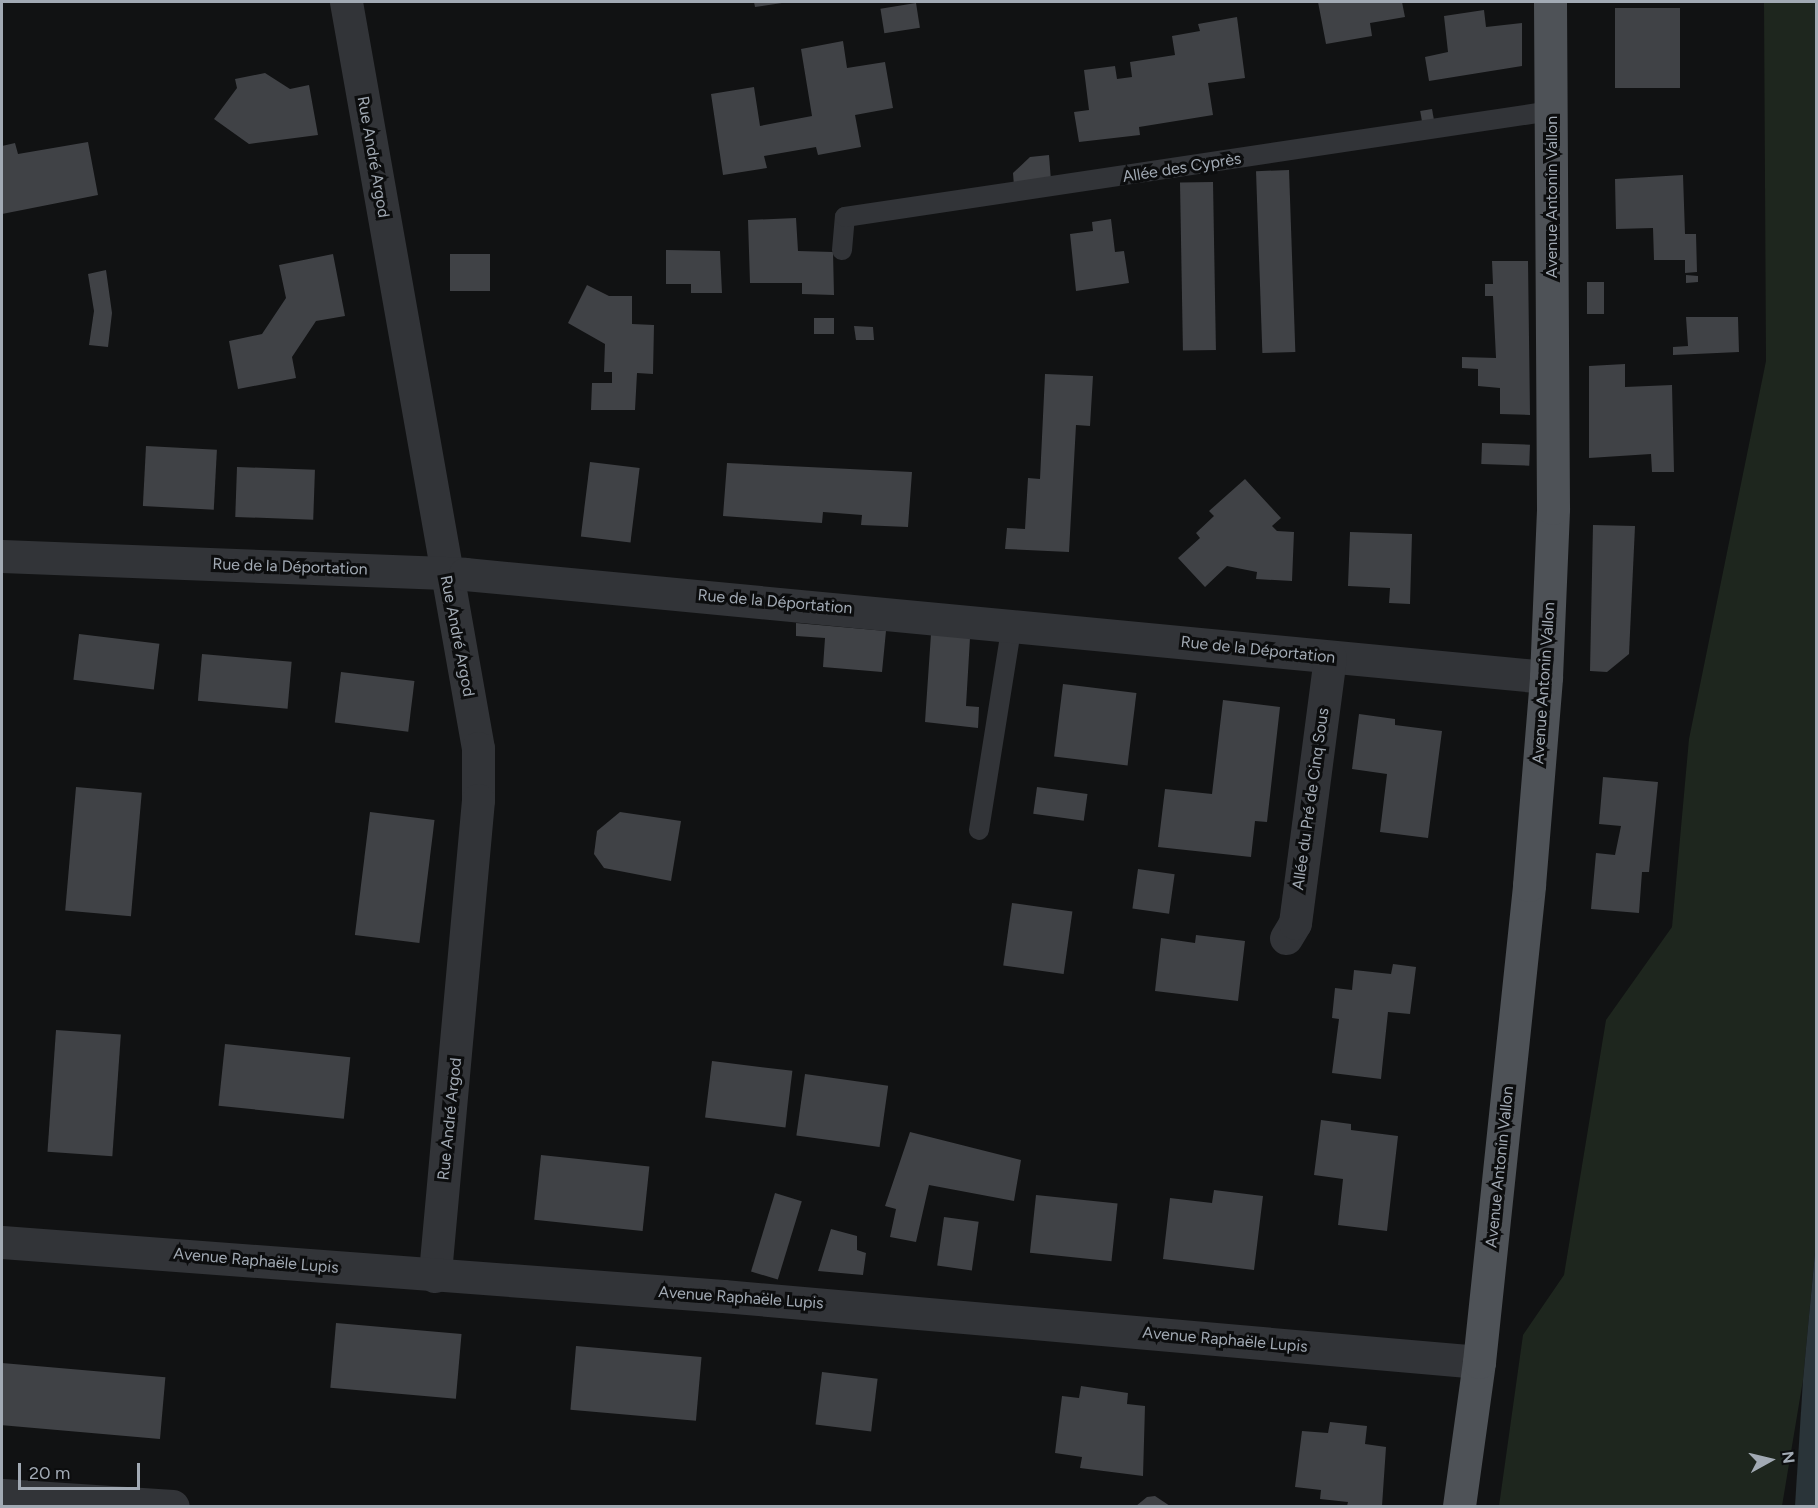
<!DOCTYPE html>
<html>
<head>
<meta charset="utf-8">
<style>
  body { margin:0 }
  #map { position:relative; width:1818px; height:1508px; overflow:hidden; background:#111213; font-family:Figtree,sans-serif }
  div>[style] { position:absolute }
  [style*='--x'] { left:calc(var(--x)*1px); top:calc(var(--y)*1px); width:calc(var(--w)*1px); rotate:calc(var(--a)*1deg) }
  .green>* { inset:0; background:#1e261e }
  .water>* { inset:0; background:#2a3439 }
  .building>* { inset:0; background:#404246; transform-origin:0 0 }
  .service>* { height:20px; margin:-10px; padding:0 10px; transform-origin:10px; border-radius:10px; background:#323438 }
  .minor>* { height:33px; margin:-16.5px; padding:0 16.5px; transform-origin:16.5px; border-radius:16.5px; background:#323438 }
  .tertiary>* { height:33px; margin:-16.5px; padding:0 16.5px; transform-origin:16.5px; border-radius:16.5px; background:#323438 }
  .primary>* { height:33px; margin:-16.5px; padding:0 16.5px; transform-origin:16.5px; border-radius:16.5px; background:#4e5257 }
  span { translate:-50% -50%; white-space:nowrap; text-align:center; line-height:1.15; -webkit-text-stroke:6px #0c0d0e; paint-order:stroke }
  .street-label { font-size:16px; color:#a2aab4 }
  .frame { position:absolute; inset:0; border:3px solid #a2aab4; pointer-events:none }
  .north { position:absolute; left:1740px; top:1430px; width:60px; height:60px; -webkit-text-stroke:4px #0c0d0e; paint-order:stroke; rotate:82deg; font-size:16px; font-weight:700; line-height:24px; text-align:center; color:#a2aab4 }
  .north::after { content:''; display:block; margin:auto; width:21px; height:27px; background:#a2aab4; clip-path:polygon(50% 0,100% 100%,50% 72%,0 100%) }
  .scale { position:absolute; left:18px; top:1463px; width:122px; height:27px; box-sizing:border-box; border:3px solid #a2aab4; border-top:0; padding-left:8px; font-size:18px; line-height:21px; white-space:nowrap; color:#a2aab4; -webkit-text-stroke:4px #0c0d0e; paint-order:stroke }
</style>
</head>
<body>
<div id="map">
  <div class="green">
    <i style="clip-path:polygon(1764px 2px,1816px 2px,1816px 1242px,1803px 1380px,1782px 1506px,1499px 1506px,1523px 1335px,1564px 1275px,1606px 1020px,1672px 927px,1689px 739px,1766px 361px)"></i>
  </div>
  <div class="water">
    <i style="clip-path:polygon(1816px 1242px,1816px 1506px,1795px 1506px,1803px 1380px)"></i>
  </div>
  <div class="building">
    <i style="clip-path:polygon(754px 2px,782px 2px,782px 3px,755px 7px)"></i>
    <i style="clip-path:polygon(1318px 2px,1402px 2px,1405px 17px,1370px 23px,1372px 36px,1326px 44px)"></i>
    <i style="left:916px;top:3px;width:25px;height:36px;rotate:81deg"></i>
    <i style="left:1615px;top:8px;width:65px;height:80px"></i>
    <i style="clip-path:polygon(1484px 10px,1486px 27px,1522px 23px,1522px 66px,1429px 81px,1425px 57px,1448px 52px,1444px 16px)"></i>
    <i style="clip-path:polygon(1237px 17px,1245px 78px,1208px 83px,1213px 115px,1139px 127px,1140px 135px,1079px 142px,1074px 112px,1089px 110px,1084px 70px,1115px 66px,1117px 79px,1132px 77px,1130px 62px,1175px 55px,1172px 36px,1200px 31px,1198px 24px)"></i>
    <i style="clip-path:polygon(843px 41px,847px 68px,885px 62px,893px 108px,855px 115px,861px 147px,818px 155px,816px 147px,764px 156px,767px 168px,723px 175px,711px 94px,754px 87px,760px 126px,812px 116px,801px 49px)"></i>
    <i style="clip-path:polygon(265px 73px,290px 89px,309px 85px,318px 135px,249px 144px,214px 119px,237px 88px,235px 79px)"></i>
    <i style="left:1432px;top:109px;width:11px;height:12px;rotate:80deg"></i>
    <i style="clip-path:polygon(88px 142px,98px 195px,2px 214px,2px 146px,15px 143px,18px 154px)"></i>
    <i style="clip-path:polygon(1049px 155px,1051px 181px,1014px 186px,1013px 173px,1030px 157px)"></i>
    <i style="left:1289px;top:170px;width:182px;height:33px;rotate:88deg"></i>
    <i style="clip-path:polygon(1683px 175px,1685px 234px,1696px 234px,1697px 272px,1685px 273px,1685px 260px,1654px 260px,1653px 228px,1616px 229px,1615px 179px)"></i>
    <i style="left:1213px;top:182px;width:168px;height:33px;rotate:89deg"></i>
    <i style="clip-path:polygon(796px 218px,798px 251px,833px 252px,834px 295px,802px 294px,802px 283px,750px 283px,748px 220px)"></i>
    <i style="clip-path:polygon(1111px 219px,1115px 252px,1124px 251px,1129px 283px,1076px 291px,1070px 234px,1093px 231px,1092px 222px)"></i>
    <i style="clip-path:polygon(666px 250px,720px 251px,722px 293px,691px 293px,691px 284px,666px 284px)"></i>
    <i style="clip-path:polygon(333px 254px,345px 316px,316px 321px,292px 357px,296px 378px,238px 389px,229px 341px,262px 334px,286px 298px,279px 265px)"></i>
    <i style="left:450px;top:254px;width:40px;height:37px"></i>
    <i style="clip-path:polygon(1492px 261px,1528px 261px,1530px 415px,1500px 414px,1500px 388px,1478px 386px,1478px 369px,1462px 368px,1462px 357px,1496px 358px,1493px 296px,1485px 296px,1485px 284px,1493px 284px)"></i>
    <i style="clip-path:polygon(106px 270px,112px 313px,108px 347px,89px 345px,94px 311px,88px 274px)"></i>
    <i style="clip-path:polygon(1686px 275px,1698px 276px,1698px 282px,1686px 283px)"></i>
    <i style="left:1587px;top:282px;width:17px;height:32px"></i>
    <i style="clip-path:polygon(587px 285px,609px 296px,632px 296px,632px 324px,654px 325px,653px 374px,637px 373px,635px 410px,591px 410px,592px 383px,612px 383px,612px 372px,604px 372px,605px 344px,568px 323px)"></i>
    <i style="clip-path:polygon(1686px 317px,1738px 317px,1739px 352px,1673px 355px,1673px 347px,1688px 346px)"></i>
    <i style="left:814px;top:318px;width:20px;height:16px"></i>
    <i style="clip-path:polygon(854px 326px,873px 327px,874px 340px,856px 340px)"></i>
    <i style="clip-path:polygon(1625px 364px,1625px 387px,1672px 385px,1674px 472px,1652px 472px,1651px 454px,1589px 458px,1589px 366px)"></i>
    <i style="clip-path:polygon(1045px 374px,1093px 376px,1090px 426px,1076px 425px,1069px 552px,1005px 549px,1007px 528px,1025px 529px,1028px 478px,1040px 479px)"></i>
    <i style="left:1482px;top:443px;width:48px;height:21px;rotate:2deg"></i>
    <i style="left:146px;top:446px;width:71px;height:60px;rotate:3deg"></i>
    <i style="left:590px;top:462px;width:50px;height:75px;rotate:7deg"></i>
    <i style="clip-path:polygon(727px 463px,912px 472px,908px 527px,861px 525px,862px 515px,823px 512px,822px 523px,723px 516px)"></i>
    <i style="left:237px;top:467px;width:78px;height:50px;rotate:2deg"></i>
    <i style="clip-path:polygon(1245px 479px,1281px 518px,1272px 526px,1277px 531px,1294px 532px,1292px 581px,1256px 579px,1257px 572px,1227px 566px,1205px 587px,1178px 558px,1200px 538px,1196px 533px,1214px 516px,1209px 511px)"></i>
    <i style="clip-path:polygon(1593px 525px,1635px 526px,1629px 654px,1607px 672px,1590px 671px)"></i>
    <i style="clip-path:polygon(1350px 532px,1412px 534px,1410px 604px,1389px 603px,1390px 588px,1348px 586px)"></i>
    <i style="clip-path:polygon(796px 623px,886px 631px,882px 672px,823px 667px,825px 638px,796px 636px)"></i>
    <i style="left:79px;top:634px;width:81px;height:46px;rotate:7deg"></i>
    <i style="clip-path:polygon(931px 634px,970px 638px,966px 706px,979px 707px,978px 728px,925px 722px)"></i>
    <i style="left:202px;top:654px;width:90px;height:47px;rotate:5deg"></i>
    <i style="left:341px;top:672px;width:74px;height:51px;rotate:7deg"></i>
    <i style="left:1063px;top:684px;width:74px;height:73px;rotate:7deg"></i>
    <i style="clip-path:polygon(1223px 700px,1280px 707px,1267px 822px,1255px 821px,1251px 857px,1158px 847px,1165px 789px,1212px 794px)"></i>
    <i style="clip-path:polygon(1359px 714px,1395px 719px,1395px 725px,1442px 731px,1428px 838px,1380px 832px,1387px 774px,1352px 769px)"></i>
    <i style="clip-path:polygon(1603px 777px,1658px 782px,1649px 872px,1642px 872px,1639px 913px,1591px 909px,1596px 853px,1615px 855px,1621px 826px,1599px 824px)"></i>
    <i style="left:76px;top:787px;width:66px;height:124px;rotate:5deg"></i>
    <i style="left:1037px;top:787px;width:51px;height:27px;rotate:8deg"></i>
    <i style="left:370px;top:812px;width:65px;height:124px;rotate:7deg"></i>
    <i style="clip-path:polygon(620px 812px,681px 821px,671px 881px,604px 868px,594px 854px,597px 831px)"></i>
    <i style="left:1138px;top:869px;width:37px;height:40px;rotate:8deg"></i>
    <i style="left:1012px;top:903px;width:61px;height:63px;rotate:8deg"></i>
    <i style="clip-path:polygon(1196px 935px,1245px 941px,1238px 1001px,1155px 991px,1161px 938px,1195px 943px)"></i>
    <i style="clip-path:polygon(1393px 964px,1416px 967px,1410px 1014px,1388px 1012px,1381px 1079px,1332px 1073px,1339px 1019px,1332px 1018px,1335px 988px,1352px 990px,1354px 970px,1391px 974px)"></i>
    <i style="left:56px;top:1030px;width:65px;height:122px;rotate:4deg"></i>
    <i style="left:225px;top:1044px;width:126px;height:62px;rotate:6deg"></i>
    <i style="left:712px;top:1061px;width:81px;height:57px;rotate:7deg"></i>
    <i style="left:805px;top:1074px;width:84px;height:62px;rotate:8deg"></i>
    <i style="clip-path:polygon(1321px 1120px,1351px 1124px,1351px 1130px,1398px 1136px,1387px 1231px,1338px 1225px,1343px 1179px,1314px 1175px)"></i>
    <i style="clip-path:polygon(910px 1132px,1021px 1160px,1014px 1201px,929px 1185px,916px 1242px,890px 1237px,896px 1209px,885px 1206px)"></i>
    <i style="left:541px;top:1155px;width:109px;height:65px;rotate:6deg"></i>
    <i style="clip-path:polygon(1214px 1190px,1263px 1196px,1254px 1270px,1163px 1259px,1170px 1198px,1212px 1203px)"></i>
    <i style="left:775px;top:1193px;width:28px;height:82px;rotate:17deg"></i>
    <i style="left:1036px;top:1195px;width:82px;height:58px;rotate:6deg"></i>
    <i style="left:944px;top:1217px;width:35px;height:49px;rotate:8deg"></i>
    <i style="clip-path:polygon(831px 1229px,857px 1236px,857px 1250px,866px 1253px,863px 1275px,818px 1271px)"></i>
    <i style="left:336px;top:1323px;width:126px;height:65px;rotate:5deg"></i>
    <i style="left:576px;top:1346px;width:126px;height:64px;rotate:5deg"></i>
    <i style="left:2px;top:1363px;width:164px;height:62px;rotate:5deg"></i>
    <i style="left:822px;top:1372px;width:56px;height:53px;rotate:7deg"></i>
    <i style="clip-path:polygon(1081px 1386px,1128px 1393px,1127px 1404px,1145px 1406px,1143px 1476px,1080px 1468px,1082px 1457px,1055px 1453px,1062px 1396px,1079px 1398px)"></i>
    <i style="clip-path:polygon(1330px 1422px,1367px 1426px,1365px 1444px,1386px 1447px,1382px 1506px,1347px 1506px,1348px 1502px,1320px 1499px,1321px 1490px,1295px 1487px,1302px 1431px,1328px 1433px)"></i>
    <i style="clip-path:polygon(1155px 1496px,1170px 1506px,1136px 1506px,1147px 1497px)"></i>
  </div>
  <div class="service">
    <i style="--x:842;--y:250;--w:33;--a:-85"></i>
    <i style="--x:845;--y:217;--w:714;--a:-8.54"></i>
    <i style="--x:979;--y:830;--w:209;--a:-80.9"></i>
  </div>
  <div class="minor">
    <i style="--x:346;--y:2;--w:758;--a:79.97"></i>
    <i style="--x:478;--y:748;--w:52;--a:90"></i>
    <i style="--x:478;--y:800;--w:478;--a:95.2"></i>
    <i style="--x:2;--y:556;--w:463;--a:2.2"></i>
    <i style="--x:465;--y:574;--w:1086;--a:5.44"></i>
    <i style="--x:1286;--y:938;--w:17;--a:-59"></i>
    <i style="--x:1295;--y:923;--w:268;--a:-82.5"></i>
    <i style="--x:2;--y:1495;--w:171;--a:3.7"></i>
  </div>
  <div class="tertiary">
    <i style="--x:2;--y:1242;--w:723;--a:4.28"></i>
    <i style="--x:723;--y:1296;--w:759;--a:4.99"></i>
  </div>
  <div class="primary">
    <i style="--x:1459;--y:1506;--w:145;--a:-82.1"></i>
    <i style="--x:1479;--y:1362;--w:480;--a:-84"></i>
    <i style="--x:1529;--y:885;--w:209;--a:-85.3"></i>
    <i style="--x:1546;--y:677;--w:169;--a:-87.6"></i>
    <i style="--x:1553;--y:508;--w:506;--a:-90.34"></i>
  </div>
  <div class="street-label">
    <span style="left:373px;top:157px;rotate:80deg">Rue André Argod</span>
    <span style="left:1182px;top:168px;rotate:-9deg">Allée des Cyprès</span>
    <span style="left:1552px;top:197px;rotate:-90deg">Avenue Antonin Vallon</span>
    <span style="left:290px;top:567px;rotate:2deg">Rue de la Déportation</span>
    <span style="left:775px;top:602px;rotate:5deg">Rue de la Déportation</span>
    <span style="left:457px;top:636px;rotate:79deg">Rue André Argod</span>
    <span style="left:1258px;top:650px;rotate:6deg">Rue de la Déportation</span>
    <span style="left:1544px;top:683px;rotate:-86deg">Avenue Antonin Vallon</span>
    <span style="left:1311px;top:799px;rotate:-82deg">Allée du Pré de Cinq Sous</span>
    <span style="left:450px;top:1119px;rotate:-84deg">Rue André Argod</span>
    <span style="left:1500px;top:1167px;rotate:-84deg">Avenue Antonin Vallon</span>
    <span style="left:256px;top:1261px;rotate:5deg">Avenue Raphaële Lupis</span>
    <span style="left:741px;top:1298px;rotate:4deg">Avenue Raphaële Lupis</span>
    <span style="left:1225px;top:1340px;rotate:5deg">Avenue Raphaële Lupis</span>
  </div>
  <div class="frame"></div>
  <div class="north">N</div>
  <div class="scale">20 m</div>
</div>
</body>
</html>
